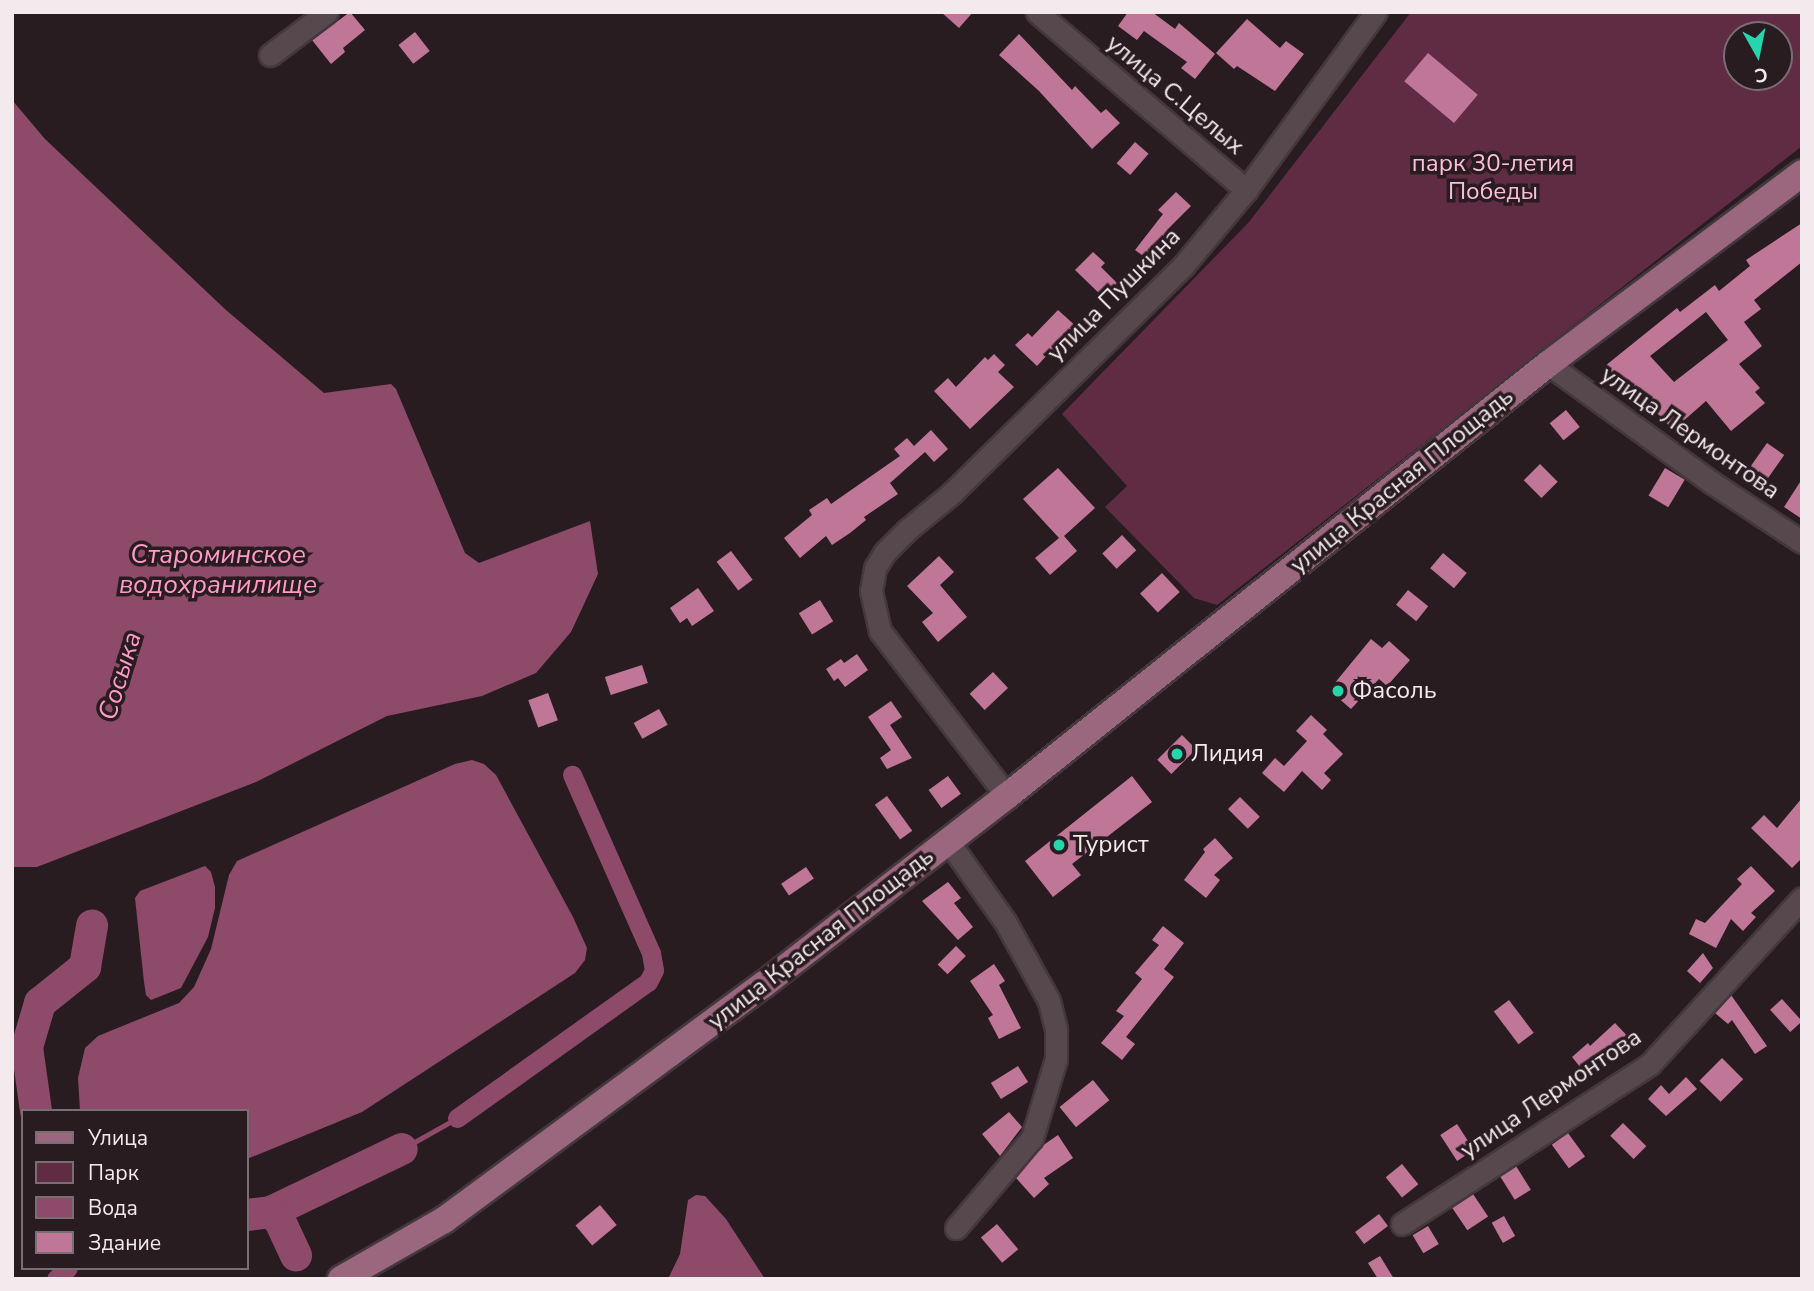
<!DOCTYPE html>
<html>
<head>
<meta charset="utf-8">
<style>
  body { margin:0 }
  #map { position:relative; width:1814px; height:1291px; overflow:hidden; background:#291c21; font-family:"Nunito Sans",sans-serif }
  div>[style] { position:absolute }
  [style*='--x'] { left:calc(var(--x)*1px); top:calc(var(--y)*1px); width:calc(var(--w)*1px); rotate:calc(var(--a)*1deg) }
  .green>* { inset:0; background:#5f2c44 }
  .water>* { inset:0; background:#8e4a69 }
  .stream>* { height:5px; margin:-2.5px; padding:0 2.5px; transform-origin:2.5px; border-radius:2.5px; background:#8e4a69 }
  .canal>* { height:19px; margin:-9.5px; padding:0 9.5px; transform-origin:9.5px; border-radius:9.5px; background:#8e4a69 }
  .river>* { height:32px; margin:-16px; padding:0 16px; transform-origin:16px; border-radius:16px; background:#8e4a69 }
  .building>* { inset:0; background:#c07797; transform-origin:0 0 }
  .roads { filter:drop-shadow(2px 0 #44383d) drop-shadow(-2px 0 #44383d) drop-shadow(0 2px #44383d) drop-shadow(0 -2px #44383d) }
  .minor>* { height:21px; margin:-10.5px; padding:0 10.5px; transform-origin:10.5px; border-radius:10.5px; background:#57484e }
  .major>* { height:26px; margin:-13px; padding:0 13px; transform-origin:13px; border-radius:13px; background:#9b677e }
  .dots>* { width:19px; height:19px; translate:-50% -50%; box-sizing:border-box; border:4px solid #291c21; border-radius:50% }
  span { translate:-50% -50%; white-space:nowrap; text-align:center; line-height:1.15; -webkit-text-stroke:7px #291c21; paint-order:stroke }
  .street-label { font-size:24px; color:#f4eaee }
  .park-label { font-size:24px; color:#fbbdd7 }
  .poi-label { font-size:24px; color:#f4eaee }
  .left { translate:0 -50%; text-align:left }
  .water-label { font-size:26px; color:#fe9ac6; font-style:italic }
  .frame { position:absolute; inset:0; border:14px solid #f4eaee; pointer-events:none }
  .legend { position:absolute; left:21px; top:1109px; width:228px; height:161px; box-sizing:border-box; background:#291c21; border:2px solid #7a6e73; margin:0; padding:9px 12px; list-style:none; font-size:21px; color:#f4eaee }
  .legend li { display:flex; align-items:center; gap:14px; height:35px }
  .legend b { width:35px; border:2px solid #7a6e73 }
  .north { position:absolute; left:1723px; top:21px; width:70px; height:70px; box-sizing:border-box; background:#291c21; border:2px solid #7a6e73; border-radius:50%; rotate:171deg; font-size:19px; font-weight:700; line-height:28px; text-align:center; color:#f4eaee }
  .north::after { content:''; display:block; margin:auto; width:24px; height:32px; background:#27d5ad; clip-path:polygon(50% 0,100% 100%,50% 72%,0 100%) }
</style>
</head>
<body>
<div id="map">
  <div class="green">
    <i style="clip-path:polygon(evenodd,1411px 12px,1802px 12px,1802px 146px,1217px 605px,1194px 598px,1105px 507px,1127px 486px,1062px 414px,1249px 222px,1411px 12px,1737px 35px,1779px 35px,1779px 77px,1737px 77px,1737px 35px)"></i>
  </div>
  <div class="water">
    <i style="clip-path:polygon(12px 100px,45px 139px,226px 310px,324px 393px,391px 384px,396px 389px,465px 553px,479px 563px,590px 521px,598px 574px,571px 632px,536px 673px,482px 696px,387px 716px,256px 782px,37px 867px,12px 867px)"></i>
    <i style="clip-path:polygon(472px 760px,484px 764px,496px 775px,573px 917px,587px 948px,585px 960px,575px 973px,362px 1112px,247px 1159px,247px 1111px,80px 1111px,78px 1078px,85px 1048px,98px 1036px,179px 1003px,194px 987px,211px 949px,229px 875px,237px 861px,455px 764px)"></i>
    <i style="clip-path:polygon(205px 866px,211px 872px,215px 887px,215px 908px,208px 937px,181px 988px,151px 1000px,146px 995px,144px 982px,135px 898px,140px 891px)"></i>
    <i style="clip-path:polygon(696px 1195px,705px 1196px,726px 1219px,765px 1279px,668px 1279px,680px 1254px,688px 1200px)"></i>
  </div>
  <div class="stream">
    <i style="--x:402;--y:1149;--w:63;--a:-29.4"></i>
  </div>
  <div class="canal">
    <i style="--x:457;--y:1118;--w:234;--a:-35.5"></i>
    <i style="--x:648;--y:982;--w:13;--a:-63"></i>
    <i style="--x:654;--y:970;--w:17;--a:-100"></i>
    <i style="--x:651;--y:953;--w:195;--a:-113.9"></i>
    <i style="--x:56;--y:1279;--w:16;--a:-43"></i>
  </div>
  <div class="river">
    <i style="--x:36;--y:1111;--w:65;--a:-98"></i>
    <i style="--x:27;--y:1047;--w:46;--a:-73.5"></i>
    <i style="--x:40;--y:1003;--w:58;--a:-38.7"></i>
    <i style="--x:85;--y:967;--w:42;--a:-80.3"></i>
    <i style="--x:271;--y:1212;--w:145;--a:-25.7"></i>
    <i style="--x:247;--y:1215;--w:24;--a:-7"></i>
    <i style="--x:271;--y:1212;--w:13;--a:45"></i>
    <i style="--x:280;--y:1221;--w:38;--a:65"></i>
  </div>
  <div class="building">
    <i style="clip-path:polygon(350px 12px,365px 30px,343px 48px,345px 52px,331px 64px,312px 40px)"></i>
    <i style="clip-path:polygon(941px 12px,973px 12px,959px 28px)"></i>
    <i style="clip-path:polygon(1128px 12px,1152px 12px,1175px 29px,1179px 23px,1215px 54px,1195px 79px,1181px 68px,1187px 62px,1144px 31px,1137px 40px,1118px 26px)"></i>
    <i style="clip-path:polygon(1247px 19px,1280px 48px,1286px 41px,1304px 54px,1275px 91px,1237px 66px,1234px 69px,1216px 53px)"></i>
    <i style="left:415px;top:32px;width:24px;height:21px;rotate:52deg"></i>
    <i style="clip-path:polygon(1019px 34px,1072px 90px,1075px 86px,1101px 113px,1106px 109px,1120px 123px,1092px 149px,1039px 91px,999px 55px)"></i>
    <i style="left:1428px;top:53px;width:65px;height:37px;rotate:40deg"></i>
    <i style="left:1135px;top:142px;width:18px;height:28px;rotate:41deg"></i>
    <i style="clip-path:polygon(1176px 192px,1191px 206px,1167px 230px,1171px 233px,1150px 261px,1135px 250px,1163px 214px,1158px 210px)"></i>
    <i style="clip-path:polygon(evenodd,1802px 223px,1802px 262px,1754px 300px,1761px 309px,1744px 322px,1762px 346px,1739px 364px,1760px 388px,1755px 392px,1765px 403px,1731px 431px,1706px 401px,1673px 430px,1639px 394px,1633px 399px,1605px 366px,1677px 308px,1680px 312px,1715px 285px,1719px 291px,1750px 266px,1746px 260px,1802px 223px,1706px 312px,1728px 340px,1674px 382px,1650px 356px,1706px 312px)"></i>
    <i style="clip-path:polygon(1093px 252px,1105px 263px,1101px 267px,1117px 283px,1103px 297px,1075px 270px)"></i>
    <i style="clip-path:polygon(1058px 310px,1078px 328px,1065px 342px,1062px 339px,1037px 366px,1015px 345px,1028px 333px,1032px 337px)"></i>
    <i style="clip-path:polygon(994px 354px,1005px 365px,998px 372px,1014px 387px,970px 429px,934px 391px,948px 378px,956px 387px,985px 357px,988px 360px)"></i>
    <i style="left:1566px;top:410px;width:22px;height:21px;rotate:51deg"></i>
    <i style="clip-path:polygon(931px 430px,948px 449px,934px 462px,925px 452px,890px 483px,898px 494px,864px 517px,866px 520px,850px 533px,832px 545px,826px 536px,800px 558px,784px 538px,812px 515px,809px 510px,827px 498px,831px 504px,900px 456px,894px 449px,907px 438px,914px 446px)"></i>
    <i style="left:1767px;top:443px;width:21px;height:29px;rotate:35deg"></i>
    <i style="left:1540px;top:464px;width:25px;height:23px;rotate:45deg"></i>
    <i style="clip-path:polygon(1058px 468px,1095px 508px,1064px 536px,1077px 551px,1050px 575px,1035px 558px,1059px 538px,1023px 499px)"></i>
    <i style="left:1665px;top:468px;width:23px;height:32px;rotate:31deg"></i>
    <i style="clip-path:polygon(1802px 479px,1802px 519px,1784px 507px)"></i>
    <i style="left:1122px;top:535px;width:21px;height:27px;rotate:47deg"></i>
    <i style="left:731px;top:551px;width:36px;height:18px;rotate:53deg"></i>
    <i style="left:1443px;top:553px;width:31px;height:20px;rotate:40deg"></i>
    <i style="clip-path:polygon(939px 556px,954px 572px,940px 585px,967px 617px,938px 642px,922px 622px,933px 613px,907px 586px)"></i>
    <i style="left:1162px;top:573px;width:26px;height:30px;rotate:47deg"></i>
    <i style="clip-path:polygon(698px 588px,714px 611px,692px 626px,687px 618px,680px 623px,670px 608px)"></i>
    <i style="left:1408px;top:590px;width:26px;height:19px;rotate:39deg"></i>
    <i style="left:820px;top:600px;width:25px;height:25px;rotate:58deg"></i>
    <i style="clip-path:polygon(1371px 639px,1382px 648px,1389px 641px,1410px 660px,1387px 686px,1379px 679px,1351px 709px,1329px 690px)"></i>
    <i style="clip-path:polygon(857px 654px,868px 670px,845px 687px,838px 678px,834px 681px,826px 669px,841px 659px,844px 663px)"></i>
    <i style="left:642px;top:665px;width:19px;height:39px;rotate:72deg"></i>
    <i style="left:993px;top:672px;width:22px;height:32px;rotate:47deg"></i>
    <i style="left:548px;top:693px;width:29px;height:21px;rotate:70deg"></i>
    <i style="clip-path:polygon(891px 701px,902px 717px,890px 725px,912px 758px,887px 769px,880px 758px,891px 750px,868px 717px)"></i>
    <i style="left:659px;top:709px;width:18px;height:29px;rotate:61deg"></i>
    <i style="clip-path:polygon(1311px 715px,1327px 730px,1323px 734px,1343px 754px,1324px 773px,1331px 780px,1322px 790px,1302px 771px,1284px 792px,1262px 773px,1275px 758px,1284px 766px,1307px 741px,1296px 731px)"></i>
    <i style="left:1182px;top:735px;width:20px;height:35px;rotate:45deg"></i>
    <i style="left:948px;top:776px;width:22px;height:24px;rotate:54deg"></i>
    <i style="clip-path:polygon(1132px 776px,1152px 802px,1072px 864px,1081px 875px,1053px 897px,1025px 861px)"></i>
    <i style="left:887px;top:796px;width:43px;height:15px;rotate:54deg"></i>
    <i style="left:1240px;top:797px;width:28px;height:17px;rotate:45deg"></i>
    <i style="clip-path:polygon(1802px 798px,1802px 858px,1792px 868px,1751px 828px,1764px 815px,1777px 828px)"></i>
    <i style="clip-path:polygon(1215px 838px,1233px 858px,1214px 875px,1220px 880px,1206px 898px,1184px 880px,1205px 852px,1203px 849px)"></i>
    <i style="clip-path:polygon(1751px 866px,1775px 891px,1751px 913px,1756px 917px,1743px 931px,1731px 919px,1716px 948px,1689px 934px,1696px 919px,1705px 923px,1742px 884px,1737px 879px)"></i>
    <i style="left:806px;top:867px;width:14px;height:30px;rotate:56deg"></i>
    <i style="clip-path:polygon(948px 882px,961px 898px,954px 903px,973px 927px,958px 940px,922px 901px)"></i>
    <i style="clip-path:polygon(1163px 926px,1184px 943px,1164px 969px,1174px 977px,1126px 1037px,1135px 1044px,1122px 1060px,1101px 1043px,1124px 1016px,1116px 1011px,1142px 979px,1135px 973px,1159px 945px,1152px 940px)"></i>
    <i style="left:956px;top:946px;width:14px;height:26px;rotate:45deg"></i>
    <i style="clip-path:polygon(1703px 953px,1713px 968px,1700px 983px,1687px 971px)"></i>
    <i style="clip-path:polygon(994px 964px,1005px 981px,999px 985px,1021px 1028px,999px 1039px,988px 1018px,993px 1015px,970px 981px)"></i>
    <i style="clip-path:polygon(1731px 995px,1767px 1046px,1755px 1054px,1732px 1020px,1728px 1024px,1715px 1013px)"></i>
    <i style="left:1782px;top:999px;width:30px;height:16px;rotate:48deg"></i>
    <i style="left:1509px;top:1000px;width:41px;height:19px;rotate:53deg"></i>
    <i style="clip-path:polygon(1615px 1023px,1635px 1044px,1621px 1057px,1618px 1054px,1589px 1078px,1572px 1057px,1588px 1043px,1590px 1046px)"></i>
    <i style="left:1722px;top:1058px;width:30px;height:32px;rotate:45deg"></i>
    <i style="left:1018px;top:1066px;width:19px;height:32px;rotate:58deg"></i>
    <i style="clip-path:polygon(1686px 1077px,1697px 1089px,1666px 1116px,1648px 1099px,1661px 1085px,1669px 1094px)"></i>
    <i style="left:1093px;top:1080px;width:26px;height:43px;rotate:51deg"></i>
    <i style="clip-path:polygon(1009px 1112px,1022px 1127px,1000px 1156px,982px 1134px)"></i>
    <i style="left:1623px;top:1123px;width:33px;height:18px;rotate:45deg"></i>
    <i style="left:1457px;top:1124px;width:31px;height:20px;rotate:57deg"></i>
    <i style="left:1568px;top:1133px;width:29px;height:20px;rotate:54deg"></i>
    <i style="clip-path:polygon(1058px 1135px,1073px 1158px,1044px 1178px,1049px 1184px,1034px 1198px,1016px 1178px,1042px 1146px)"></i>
    <i style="left:1402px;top:1164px;width:26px;height:21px;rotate:51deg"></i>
    <i style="left:1516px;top:1166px;width:28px;height:19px;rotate:58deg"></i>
    <i style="left:1473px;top:1194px;width:27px;height:25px;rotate:56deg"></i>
    <i style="left:600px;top:1205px;width:26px;height:32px;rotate:50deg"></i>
    <i style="left:1379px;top:1214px;width:15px;height:30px;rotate:53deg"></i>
    <i style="left:1504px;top:1216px;width:23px;height:14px;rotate:61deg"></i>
    <i style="left:997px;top:1224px;width:33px;height:21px;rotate:50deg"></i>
    <i style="left:1428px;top:1226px;width:21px;height:18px;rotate:59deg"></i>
    <i style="clip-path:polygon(1380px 1256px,1394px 1279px,1378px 1279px,1368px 1263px)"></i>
  </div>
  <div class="roads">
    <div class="minor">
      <i style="--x:1037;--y:12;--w:275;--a:40.4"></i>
      <i style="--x:270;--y:55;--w:71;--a:-37"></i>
      <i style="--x:1548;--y:364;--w:201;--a:35.9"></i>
      <i style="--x:1711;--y:482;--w:109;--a:33.4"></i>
      <i style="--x:1007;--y:796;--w:208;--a:-127.6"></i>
      <i style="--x:880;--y:631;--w:41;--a:-102.7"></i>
      <i style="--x:871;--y:591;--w:23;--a:-80"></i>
      <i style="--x:875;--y:568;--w:19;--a:-58"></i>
      <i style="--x:885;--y:552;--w:31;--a:-45"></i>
      <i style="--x:907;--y:530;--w:58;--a:-39.4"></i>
      <i style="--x:952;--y:493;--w:324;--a:-44.5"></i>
      <i style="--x:1183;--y:266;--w:99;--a:-50.3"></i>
      <i style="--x:1246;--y:190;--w:220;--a:-53.9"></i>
      <i style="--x:948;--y:841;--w:100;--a:54.7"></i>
      <i style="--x:1006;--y:923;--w:89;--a:61.1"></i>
      <i style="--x:1049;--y:1001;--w:30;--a:76"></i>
      <i style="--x:1056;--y:1030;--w:29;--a:90"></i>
      <i style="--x:1056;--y:1059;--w:83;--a:106.9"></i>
      <i style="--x:1032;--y:1138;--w:118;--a:130.2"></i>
      <i style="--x:1402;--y:1224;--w:295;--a:-32.8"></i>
      <i style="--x:1650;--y:1064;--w:225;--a:-47.5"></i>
    </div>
    <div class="major">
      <i style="--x:341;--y:1279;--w:119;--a:-29.8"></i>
      <i style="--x:444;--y:1220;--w:396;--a:-36.4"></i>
      <i style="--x:763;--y:985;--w:309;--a:-37.8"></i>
      <i style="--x:1007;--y:796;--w:692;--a:-38.61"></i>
      <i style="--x:1548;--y:364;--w:318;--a:-36.9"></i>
    </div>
  </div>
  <div class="dots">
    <i style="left:1338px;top:691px;background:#27d5ad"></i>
    <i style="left:1177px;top:754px;background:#27d5ad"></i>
    <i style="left:1059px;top:845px;background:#27d5ad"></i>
  </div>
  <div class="street-label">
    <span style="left:1175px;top:95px;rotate:40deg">улица С.Целых</span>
    <span style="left:1114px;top:295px;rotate:-45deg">улица Пушкина</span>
    <span style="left:1690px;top:433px;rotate:35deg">улица Лермонтова</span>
    <span style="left:1402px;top:481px;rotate:-39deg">улица Красная Площадь</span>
    <span style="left:821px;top:939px;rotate:-38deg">улица Красная Площадь</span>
    <span style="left:1551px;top:1094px;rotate:-34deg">улица Лермонтова</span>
  </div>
  <div class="park-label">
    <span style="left:1493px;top:178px">парк 30-летия<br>Победы</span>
  </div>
  <div class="poi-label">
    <span class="left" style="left:1352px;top:691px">Фасоль</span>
    <span class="left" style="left:1191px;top:754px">Лидия</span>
    <span class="left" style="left:1073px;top:845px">Турист</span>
  </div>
  <div class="water-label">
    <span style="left:218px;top:570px">Староминское<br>водохранилище</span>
    <span style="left:120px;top:676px;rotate:-73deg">Сосыка</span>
  </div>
  <div class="frame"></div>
  <ul class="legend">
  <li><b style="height:9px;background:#9b677e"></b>Улица</li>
  <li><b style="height:19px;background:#5f2c44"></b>Парк</li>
  <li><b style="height:19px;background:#8e4a69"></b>Вода</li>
  <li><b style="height:19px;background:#c07797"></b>Здание</li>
  </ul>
  <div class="north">С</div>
</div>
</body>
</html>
